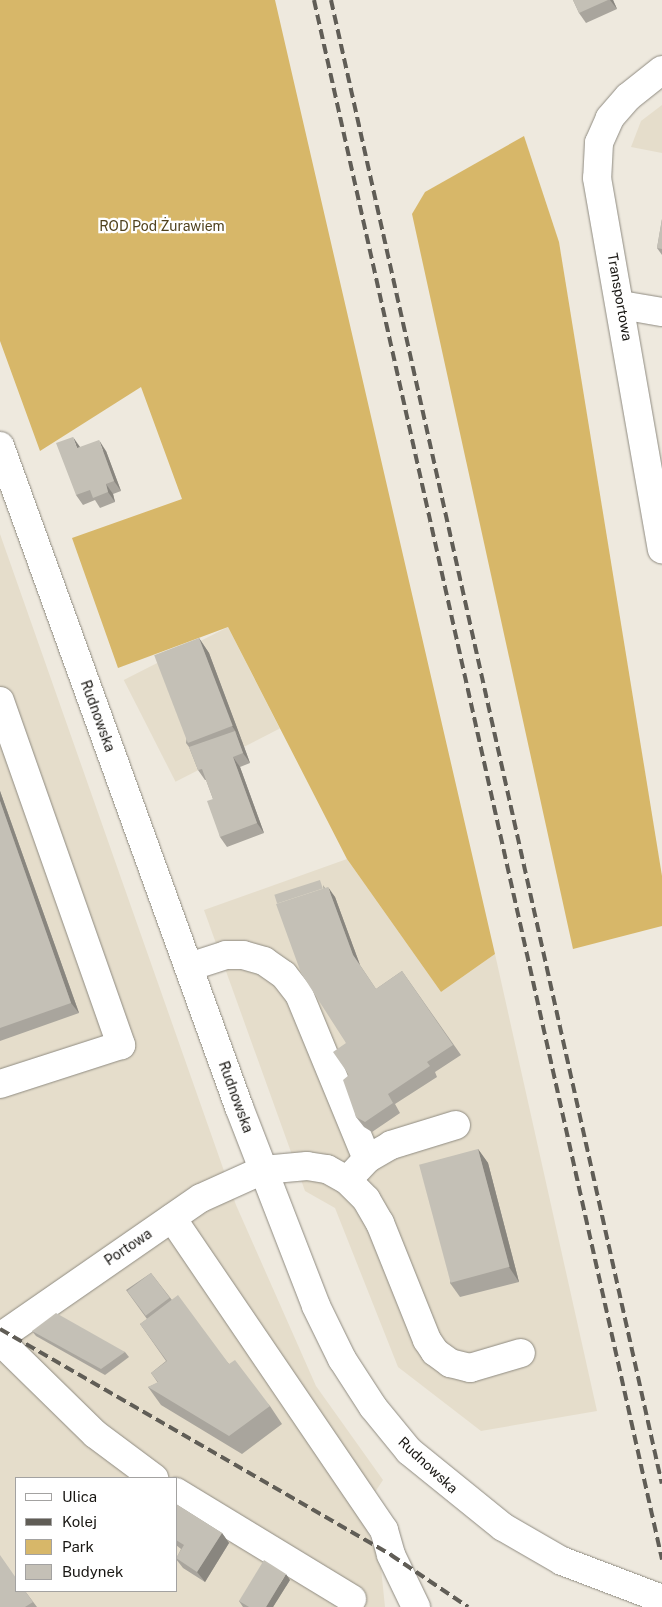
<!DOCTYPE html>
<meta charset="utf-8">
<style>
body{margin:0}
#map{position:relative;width:662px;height:1607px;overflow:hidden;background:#eee9de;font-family:"Public Sans",sans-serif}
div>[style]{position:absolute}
.built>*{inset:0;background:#e5ddcb;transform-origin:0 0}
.green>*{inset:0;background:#d7b769}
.roads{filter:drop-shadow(0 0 1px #8f8b81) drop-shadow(0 0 1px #8f8b81)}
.minor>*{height:28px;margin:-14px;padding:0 14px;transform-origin:14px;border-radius:14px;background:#fff}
.major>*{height:28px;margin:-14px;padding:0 14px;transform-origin:14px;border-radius:14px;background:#fff}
.rail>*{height:4px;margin-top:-2px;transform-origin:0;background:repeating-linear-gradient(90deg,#605d56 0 10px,transparent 0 15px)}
.wall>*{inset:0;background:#a9a59d}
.shaded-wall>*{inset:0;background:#89867f}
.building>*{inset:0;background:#c4c0b6;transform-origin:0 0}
span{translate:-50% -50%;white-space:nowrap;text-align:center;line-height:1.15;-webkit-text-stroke:4.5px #fff;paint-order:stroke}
.park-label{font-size:14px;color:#50421e}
.street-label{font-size:14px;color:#191713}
.legend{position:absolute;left:15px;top:1477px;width:162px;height:115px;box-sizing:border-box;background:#fff;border:1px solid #a3a2a1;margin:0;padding:6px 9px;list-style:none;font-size:15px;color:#191713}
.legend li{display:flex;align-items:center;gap:10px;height:25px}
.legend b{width:25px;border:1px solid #a3a2a1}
</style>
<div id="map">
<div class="built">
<div style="clip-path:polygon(662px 105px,662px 153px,631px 147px,641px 121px)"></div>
<div style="clip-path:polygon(evenodd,0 534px,236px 1205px,316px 1386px,383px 1480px,361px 1513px,381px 1568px,385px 1607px,0 1607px,0 534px,16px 1478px,176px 1478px,176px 1591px,16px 1591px,16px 1478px)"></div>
<div style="left:228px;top:627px;width:114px;height:117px;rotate:63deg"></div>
<div style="clip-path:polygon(347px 859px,441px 992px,495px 954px,597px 1411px,481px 1431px,398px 1367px,335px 1208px,305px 1191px,204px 910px)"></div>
</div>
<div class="green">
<div style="clip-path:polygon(0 0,275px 0,495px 954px,441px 992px,347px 859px,228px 627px,118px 668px,72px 538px,182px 499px,141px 387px,40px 451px,0 341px)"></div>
<div style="clip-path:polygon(524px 136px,559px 242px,662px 876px,662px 926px,573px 949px,412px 214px,425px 192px)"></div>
</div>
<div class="roads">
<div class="minor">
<div style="left:662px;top:70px;width:43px;rotate:141.5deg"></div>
<div style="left:628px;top:97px;width:28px;rotate:131deg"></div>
<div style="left:610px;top:118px;width:27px;rotate:114deg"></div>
<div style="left:599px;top:143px;width:35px;rotate:93deg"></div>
<div style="left:597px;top:178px;width:377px;rotate:80.1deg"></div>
<div style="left:621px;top:305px;width:42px;rotate:9.7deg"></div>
<div style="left:0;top:701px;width:365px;rotate:70.6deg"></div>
<div style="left:121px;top:1045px;width:127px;rotate:162.1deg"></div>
<div style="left:189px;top:967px;width:39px;rotate:-18deg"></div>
<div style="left:226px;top:955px;width:17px"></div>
<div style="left:243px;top:955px;width:22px;rotate:16deg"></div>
<div style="left:264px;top:961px;width:24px;rotate:35deg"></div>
<div style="left:284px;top:975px;width:24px;rotate:52deg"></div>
<div style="left:299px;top:994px;width:178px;rotate:67.6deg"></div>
<div style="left:355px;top:1172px;width:18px;rotate:-47deg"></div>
<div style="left:367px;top:1159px;width:28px;rotate:-30deg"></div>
<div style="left:391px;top:1145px;width:68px;rotate:-17.1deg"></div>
<div style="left:172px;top:1218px;width:377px;rotate:55.8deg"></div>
<div style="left:384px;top:1530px;width:26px;rotate:74deg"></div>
<div style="left:391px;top:1555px;width:58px;rotate:64.3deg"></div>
<div style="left:0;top:1337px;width:244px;rotate:-34.7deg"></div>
<div style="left:201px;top:1198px;width:68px;rotate:-24.3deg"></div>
<div style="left:263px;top:1170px;width:44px;rotate:-5.2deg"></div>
<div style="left:307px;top:1166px;width:20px;rotate:9deg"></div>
<div style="left:327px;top:1169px;width:23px;rotate:29deg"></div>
<div style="left:347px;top:1180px;width:27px;rotate:45deg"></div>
<div style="left:366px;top:1199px;width:28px;rotate:60deg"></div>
<div style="left:380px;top:1223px;width:126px;rotate:68.1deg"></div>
<div style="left:427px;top:1340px;width:14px;rotate:56deg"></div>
<div style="left:435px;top:1352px;width:19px;rotate:36deg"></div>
<div style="left:450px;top:1363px;width:21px;rotate:14deg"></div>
<div style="left:470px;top:1368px;width:53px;rotate:-16.4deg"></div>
<div style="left:0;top:1341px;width:133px;rotate:44.4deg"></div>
<div style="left:95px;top:1434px;width:74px;rotate:36.7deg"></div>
<div style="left:176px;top:1492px;width:206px;rotate:31.3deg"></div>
</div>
<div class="major">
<div style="left:0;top:446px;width:703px;rotate:70.12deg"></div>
<div style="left:239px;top:1107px;width:213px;rotate:68.8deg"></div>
<div style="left:316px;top:1306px;width:59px;rotate:63.9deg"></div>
<div style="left:342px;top:1359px;width:57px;rotate:57.1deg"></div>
<div style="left:373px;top:1407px;width:57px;rotate:50.7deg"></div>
<div style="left:409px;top:1451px;width:121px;rotate:39deg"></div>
<div style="left:503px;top:1527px;width:68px;rotate:30deg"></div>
<div style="left:562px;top:1561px;width:107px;rotate:20.8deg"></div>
</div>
</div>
<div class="rail">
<div style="left:314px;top:0;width:1598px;rotate:77.42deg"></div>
<div style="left:331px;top:0;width:1520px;rotate:77.43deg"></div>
<div style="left:0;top:1329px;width:452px;rotate:30deg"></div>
<div style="left:391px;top:1555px;width:93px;rotate:34deg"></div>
</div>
<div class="wall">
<div style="clip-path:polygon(573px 0,613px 0,617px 9px,586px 23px,579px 13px)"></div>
<div style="clip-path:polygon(662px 219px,662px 255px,657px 248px)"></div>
<div style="clip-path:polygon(80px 447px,106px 451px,121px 491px,113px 494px,115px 502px,100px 508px,95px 500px,83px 505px,76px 495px)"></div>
<div style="clip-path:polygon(199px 638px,209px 653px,250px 763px,240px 767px,264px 833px,227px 847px,220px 837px,213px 799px,206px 780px,205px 780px,198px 770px,189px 747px,186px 743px)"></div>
<div style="clip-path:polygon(0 791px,79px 1013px,0 1041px)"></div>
<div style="clip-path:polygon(323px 885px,325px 888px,335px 897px,360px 965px,376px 989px,402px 971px,461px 1055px,435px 1072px,437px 1077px,395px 1104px,400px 1113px,372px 1132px,364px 1127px,356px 1117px,349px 1075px,346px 1043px)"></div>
<div style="clip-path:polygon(478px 1149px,488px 1163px,519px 1282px,460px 1297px,450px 1283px)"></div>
<div style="clip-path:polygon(151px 1273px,172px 1300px,229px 1364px,270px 1406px,282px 1424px,242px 1454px,161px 1405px,148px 1387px,158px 1383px,151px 1373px,166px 1361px,140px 1324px,147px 1319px,126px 1290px)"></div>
<div style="clip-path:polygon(32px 1331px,125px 1352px,129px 1357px,105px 1375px,36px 1336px)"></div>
<div style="clip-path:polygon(176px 1504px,222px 1533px,229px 1543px,205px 1582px,183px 1568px,176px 1559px,181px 1549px,176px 1545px)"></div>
<div style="clip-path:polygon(290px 1580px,273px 1607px,243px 1607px,239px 1601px)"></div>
<div style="clip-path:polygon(25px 1591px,37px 1607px,0 1607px)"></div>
</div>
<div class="shaded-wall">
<div style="clip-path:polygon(610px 0,613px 0,617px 9px)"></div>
<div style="clip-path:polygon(73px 437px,80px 447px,84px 459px,77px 448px)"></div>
<div style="clip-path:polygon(99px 440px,106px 451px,121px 491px,114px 481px)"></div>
<div style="clip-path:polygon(106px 484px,113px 494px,115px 502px,108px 492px)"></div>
<div style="clip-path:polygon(199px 638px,209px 653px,242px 741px,232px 726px)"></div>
<div style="clip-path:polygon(235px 731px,242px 741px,250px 763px,243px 753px)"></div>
<div style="clip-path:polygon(233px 757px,240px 767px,264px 833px,257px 823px)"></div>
<div style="clip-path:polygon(0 791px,79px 1013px,71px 1003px,0 801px)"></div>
<div style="clip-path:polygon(328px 887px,335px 897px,360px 965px,353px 955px)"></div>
<div style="clip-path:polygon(478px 1149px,488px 1163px,519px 1282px,509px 1267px)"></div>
<div style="clip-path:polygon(222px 1533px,229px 1543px,205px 1582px,197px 1572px)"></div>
<div style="clip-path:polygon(286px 1574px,290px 1580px,273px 1607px,266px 1607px)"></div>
</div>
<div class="building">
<div style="clip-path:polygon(573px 0,608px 0,579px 13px)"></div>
<div style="clip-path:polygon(662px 219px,662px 249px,657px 248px)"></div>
<div style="clip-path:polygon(73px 437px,77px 448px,99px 440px,114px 481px,106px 484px,108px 492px,93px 498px,90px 490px,76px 495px,56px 443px)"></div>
<div style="left:199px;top:638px;width:94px;height:48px;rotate:69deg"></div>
<div style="clip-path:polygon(235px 731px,243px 753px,233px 757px,257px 823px,220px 837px,207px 801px,213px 799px,202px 769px,198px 770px,189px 747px)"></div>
<div style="clip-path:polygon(0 801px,71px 1003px,0 1028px)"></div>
<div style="left:320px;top:880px;width:9px;height:48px;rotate:72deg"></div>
<div style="clip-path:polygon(328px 887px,353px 955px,376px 989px,402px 971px,453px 1045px,427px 1062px,430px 1066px,388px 1094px,393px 1103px,365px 1122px,356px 1117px,343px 1080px,349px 1075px,333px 1052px,346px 1043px,301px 973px,276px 904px)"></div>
<div style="left:478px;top:1149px;width:122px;height:61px;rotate:75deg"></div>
<div style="left:151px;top:1273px;width:31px;height:30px;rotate:53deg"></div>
<div style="clip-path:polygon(178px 1295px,229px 1364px,235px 1360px,270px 1406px,229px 1436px,148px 1387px,158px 1382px,151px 1373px,167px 1361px,140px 1324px)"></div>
<div style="clip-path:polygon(56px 1313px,125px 1352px,101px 1369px,32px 1331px)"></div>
<div style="clip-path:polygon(176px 1504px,222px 1533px,197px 1572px,176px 1558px,184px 1545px,176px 1540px)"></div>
<div style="clip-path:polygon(0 1555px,16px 1578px,16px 1591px,25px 1591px,33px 1602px,25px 1607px,0 1607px)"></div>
<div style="clip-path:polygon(264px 1560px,286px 1574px,266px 1607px,249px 1607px,239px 1601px)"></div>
</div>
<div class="park-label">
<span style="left:162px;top:226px">ROD Pod Żurawiem</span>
</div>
<div class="street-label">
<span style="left:620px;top:297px;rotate:80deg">Transportowa</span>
<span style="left:98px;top:716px;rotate:70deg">Rudnowska</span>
<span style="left:236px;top:1097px;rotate:70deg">Rudnowska</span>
<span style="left:128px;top:1247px;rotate:-34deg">Portowa</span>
<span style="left:428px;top:1465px;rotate:43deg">Rudnowska</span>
</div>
<ul class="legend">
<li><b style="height:6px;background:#fff"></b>Ulica</li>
<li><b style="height:6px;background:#605d56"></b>Kolej</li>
<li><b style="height:14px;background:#d7b769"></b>Park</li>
<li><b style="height:14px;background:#c4c0b6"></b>Budynek</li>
</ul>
</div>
